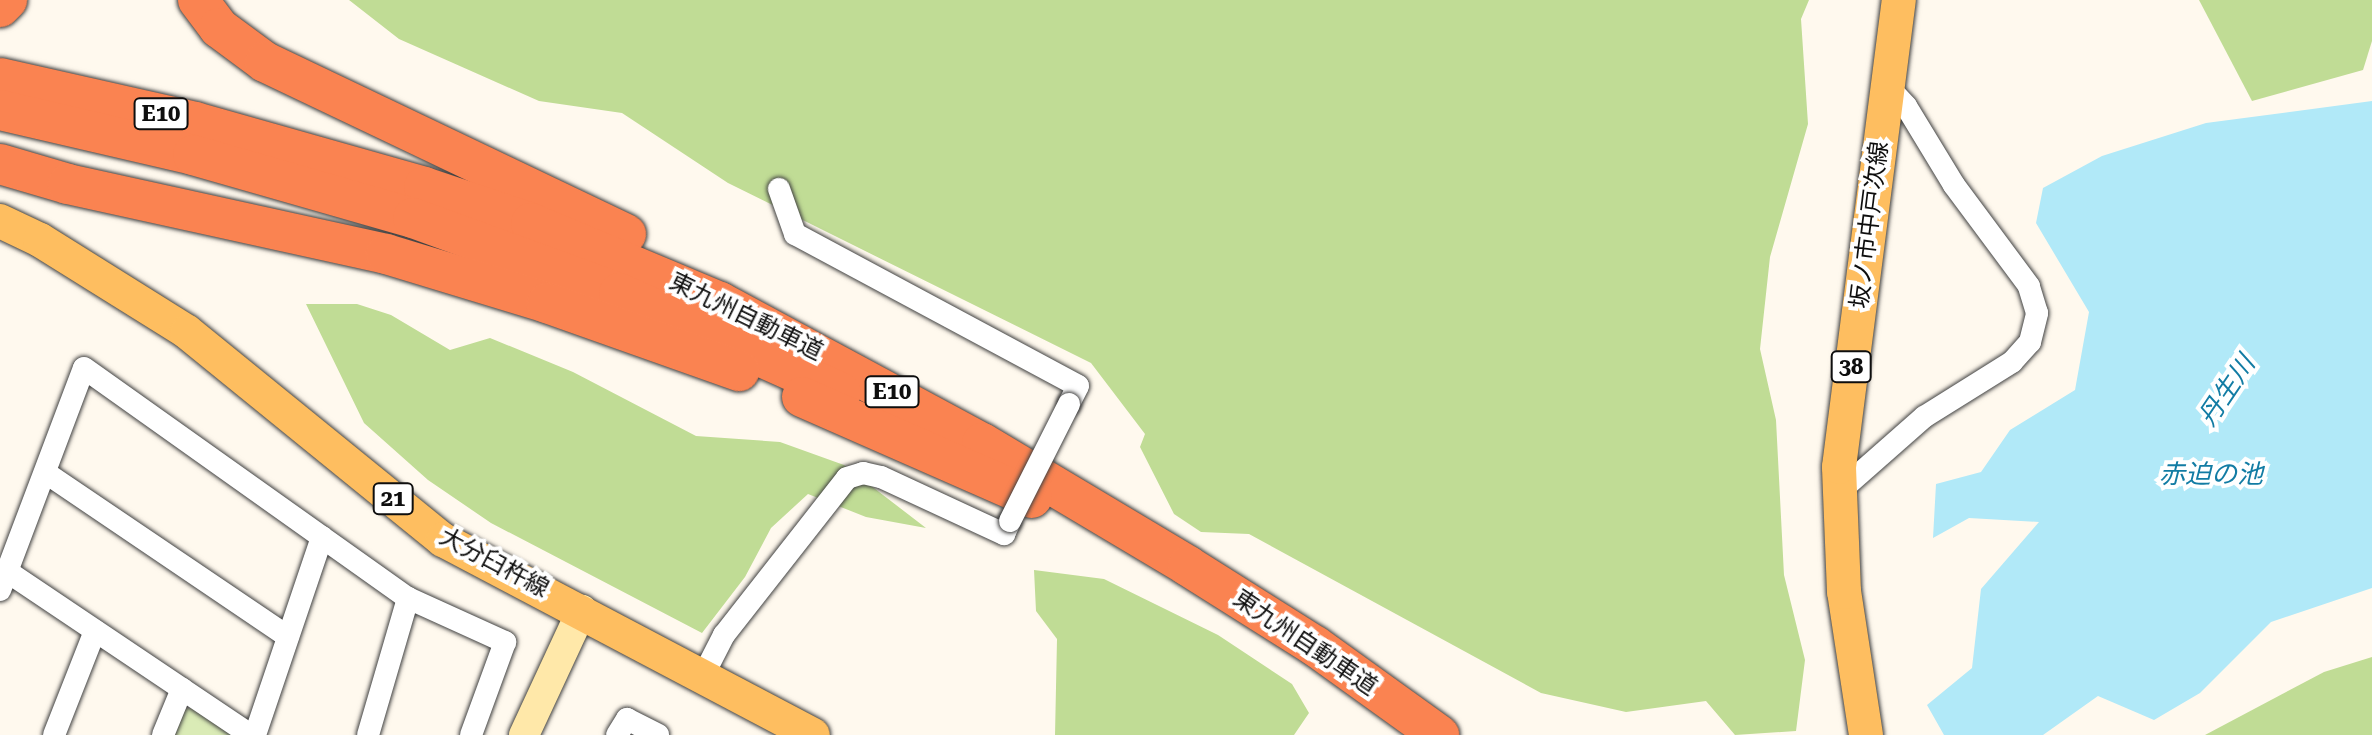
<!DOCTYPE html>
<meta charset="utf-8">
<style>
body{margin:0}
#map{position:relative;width:2372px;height:735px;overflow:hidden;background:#fff9ee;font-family:"Roboto Serif","Noto Sans JP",serif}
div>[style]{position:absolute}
.green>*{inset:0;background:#daebb6}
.forest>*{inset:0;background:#c0dc95}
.water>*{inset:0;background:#b1e9f8}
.roads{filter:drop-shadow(0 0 2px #414141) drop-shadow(0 0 2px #414141)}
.street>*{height:22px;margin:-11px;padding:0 11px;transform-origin:11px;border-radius:11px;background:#fff}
.secondary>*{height:30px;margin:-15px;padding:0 15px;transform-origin:15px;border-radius:15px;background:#ffe8a9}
.primary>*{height:34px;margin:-17px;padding:0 17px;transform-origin:17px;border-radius:17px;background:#febe60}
.highway>*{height:40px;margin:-20px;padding:0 20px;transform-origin:20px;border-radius:20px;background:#fa8351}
.bridges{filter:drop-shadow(0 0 2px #414141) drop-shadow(0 0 2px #414141)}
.street-bridge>*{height:22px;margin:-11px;padding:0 11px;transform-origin:11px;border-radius:11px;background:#fff}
span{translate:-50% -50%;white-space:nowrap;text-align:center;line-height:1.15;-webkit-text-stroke:8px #fff;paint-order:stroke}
.shield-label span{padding:2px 6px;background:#fff;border:2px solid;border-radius:6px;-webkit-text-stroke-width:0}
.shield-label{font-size:22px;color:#0e0e0e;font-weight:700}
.street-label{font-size:24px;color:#0e0e0e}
.water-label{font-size:26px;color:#127ca4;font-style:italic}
</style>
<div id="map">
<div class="green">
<div style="clip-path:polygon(194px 708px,233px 735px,172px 735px,182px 709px)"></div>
</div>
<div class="forest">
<div style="clip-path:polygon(349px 0,1809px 0,1801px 19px,1808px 124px,1770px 257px,1760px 349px,1776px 420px,1784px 575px,1805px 660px,1796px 731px,1735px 735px,1706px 701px,1626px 712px,1541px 693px,1249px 534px,1201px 532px,1174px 514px,1140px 447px,1145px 434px,1091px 363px,728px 183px,622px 113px,539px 101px,399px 39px)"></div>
<div style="clip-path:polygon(2199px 0,2372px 0,2372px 41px,2363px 70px,2252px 101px)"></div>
<div style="clip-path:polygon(306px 304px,357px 304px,391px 315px,450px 350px,490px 338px,573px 372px,696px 436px,780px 442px,844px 465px,926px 528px,866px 517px,808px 494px,771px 528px,745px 577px,702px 633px,491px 523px,428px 480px,364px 423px)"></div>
<div style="clip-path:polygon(1034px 570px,1104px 579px,1218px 635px,1292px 684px,1309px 713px,1294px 735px,1055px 735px,1057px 639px,1036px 611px)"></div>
<div style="clip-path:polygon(2372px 657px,2372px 735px,2205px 735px,2324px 672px)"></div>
</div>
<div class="water">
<div style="clip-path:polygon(2372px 101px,2372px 588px,2271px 622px,2200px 693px,2154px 720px,2098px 696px,2043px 735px,1944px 735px,1927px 705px,1972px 668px,1981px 589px,2039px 522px,1969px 518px,1933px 538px,1936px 484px,1981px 472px,2010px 430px,2075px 390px,2089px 312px,2036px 223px,2043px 188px,2102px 156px,2206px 123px)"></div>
</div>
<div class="roads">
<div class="street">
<div style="left:779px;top:189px;width:48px;rotate:70.4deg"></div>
<div style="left:795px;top:234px;width:321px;rotate:28.2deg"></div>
<div style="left:1078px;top:386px;width:20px;rotate:117deg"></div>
<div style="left:46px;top:473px;width:292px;rotate:34.1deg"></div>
<div style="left:1840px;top:491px;width:112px;rotate:-41.4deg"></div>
<div style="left:1924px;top:417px;width:104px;rotate:-32deg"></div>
<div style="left:2012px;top:362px;width:27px;rotate:-48deg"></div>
<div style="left:2030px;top:342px;width:30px;rotate:-76deg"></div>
<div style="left:2037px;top:313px;width:28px;rotate:-107deg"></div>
<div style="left:2029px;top:286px;width:126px;rotate:-126.6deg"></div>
<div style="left:1954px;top:185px;width:92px;rotate:-121.3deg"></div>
<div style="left:1906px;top:106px;width:26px;rotate:-133deg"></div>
<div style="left:8px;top:572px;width:293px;rotate:33.9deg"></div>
<div style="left:0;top:590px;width:237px;rotate:-69.3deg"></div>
<div style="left:84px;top:368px;width:397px;rotate:35.4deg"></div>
<div style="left:408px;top:598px;width:107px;rotate:24.4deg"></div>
<div style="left:505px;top:642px;width:99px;rotate:110.1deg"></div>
<div style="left:704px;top:674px;width:44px;rotate:-62.9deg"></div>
<div style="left:724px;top:635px;width:199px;rotate:-51.9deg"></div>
<div style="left:847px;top:478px;width:17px;rotate:-17deg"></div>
<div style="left:863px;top:473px;width:18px;rotate:13deg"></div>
<div style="left:881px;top:477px;width:136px;rotate:24.9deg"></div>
<div style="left:1004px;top:534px;width:14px;rotate:-65deg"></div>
<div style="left:54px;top:735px;width:112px;rotate:-68.5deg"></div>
<div style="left:163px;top:735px;width:50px;rotate:-67.6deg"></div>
<div style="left:255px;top:735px;width:209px;rotate:-71.3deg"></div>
<div style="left:368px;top:735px;width:143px;rotate:-73.7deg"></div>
<div style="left:617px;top:735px;width:19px;rotate:-58deg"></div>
<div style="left:627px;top:719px;width:35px;rotate:27deg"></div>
</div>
<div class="secondary">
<div style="left:524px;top:735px;width:138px;rotate:-65.1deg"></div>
</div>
<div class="primary">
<div style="left:0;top:221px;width:44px;rotate:25.4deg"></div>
<div style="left:40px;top:240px;width:173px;rotate:32deg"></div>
<div style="left:187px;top:332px;width:330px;rotate:39.1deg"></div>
<div style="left:443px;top:540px;width:418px;rotate:27.8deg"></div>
<div style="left:1866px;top:735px;width:145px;rotate:-98.7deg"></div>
<div style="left:1844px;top:592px;width:125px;rotate:-92.3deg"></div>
<div style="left:1839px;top:467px;width:471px;rotate:-82.7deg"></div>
</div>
<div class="highway">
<div style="left:198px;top:0;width:35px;rotate:53deg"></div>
<div style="left:219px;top:28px;width:57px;rotate:36.5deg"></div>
<div style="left:265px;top:62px;width:400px;rotate:25.5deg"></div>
<div style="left:0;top:7px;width:10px;rotate:-45deg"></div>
<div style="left:0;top:78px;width:200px;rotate:12.7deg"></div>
<div style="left:195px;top:122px;width:238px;rotate:15.8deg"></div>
<div style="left:424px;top:187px;width:113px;rotate:18.6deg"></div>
<div style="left:531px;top:223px;width:205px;rotate:22.7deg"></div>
<div style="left:720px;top:302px;width:298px;rotate:28.3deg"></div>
<div style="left:982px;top:443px;width:240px;rotate:30.8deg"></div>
<div style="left:1188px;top:566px;width:150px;rotate:32.2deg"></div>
<div style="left:1315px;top:646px;width:153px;rotate:35.7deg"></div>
<div style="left:0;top:110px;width:198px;rotate:13.1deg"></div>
<div style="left:193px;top:155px;width:229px;rotate:16deg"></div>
<div style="left:413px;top:218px;width:219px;rotate:20deg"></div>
<div style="left:619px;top:293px;width:243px;rotate:24.2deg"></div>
<div style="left:0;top:164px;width:71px;rotate:16.4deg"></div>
<div style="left:68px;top:184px;width:326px;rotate:12.4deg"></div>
<div style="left:386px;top:254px;width:168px;rotate:16.9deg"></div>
<div style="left:547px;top:303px;width:204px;rotate:19.5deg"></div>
<div style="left:802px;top:397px;width:251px;rotate:23.7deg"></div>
</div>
</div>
<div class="bridges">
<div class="street-bridge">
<div style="left:1010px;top:521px;width:131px;rotate:-63.2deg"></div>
</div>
</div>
<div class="shield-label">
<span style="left:161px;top:114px">E10</span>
<span style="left:1851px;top:367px">38</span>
<span style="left:892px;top:392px">E10</span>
<span style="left:393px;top:499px">21</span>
</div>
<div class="street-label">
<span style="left:1870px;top:225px;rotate:-83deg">坂ノ市中戸次線</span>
<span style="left:746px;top:317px;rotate:26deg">東九州自動車道</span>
<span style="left:494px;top:563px;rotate:28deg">大分臼杵線</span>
<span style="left:1305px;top:643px;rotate:34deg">東九州自動車道</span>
</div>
<div class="water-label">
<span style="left:2227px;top:391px;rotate:-56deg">丹生川</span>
<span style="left:2211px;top:475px">赤迫の池</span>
</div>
</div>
